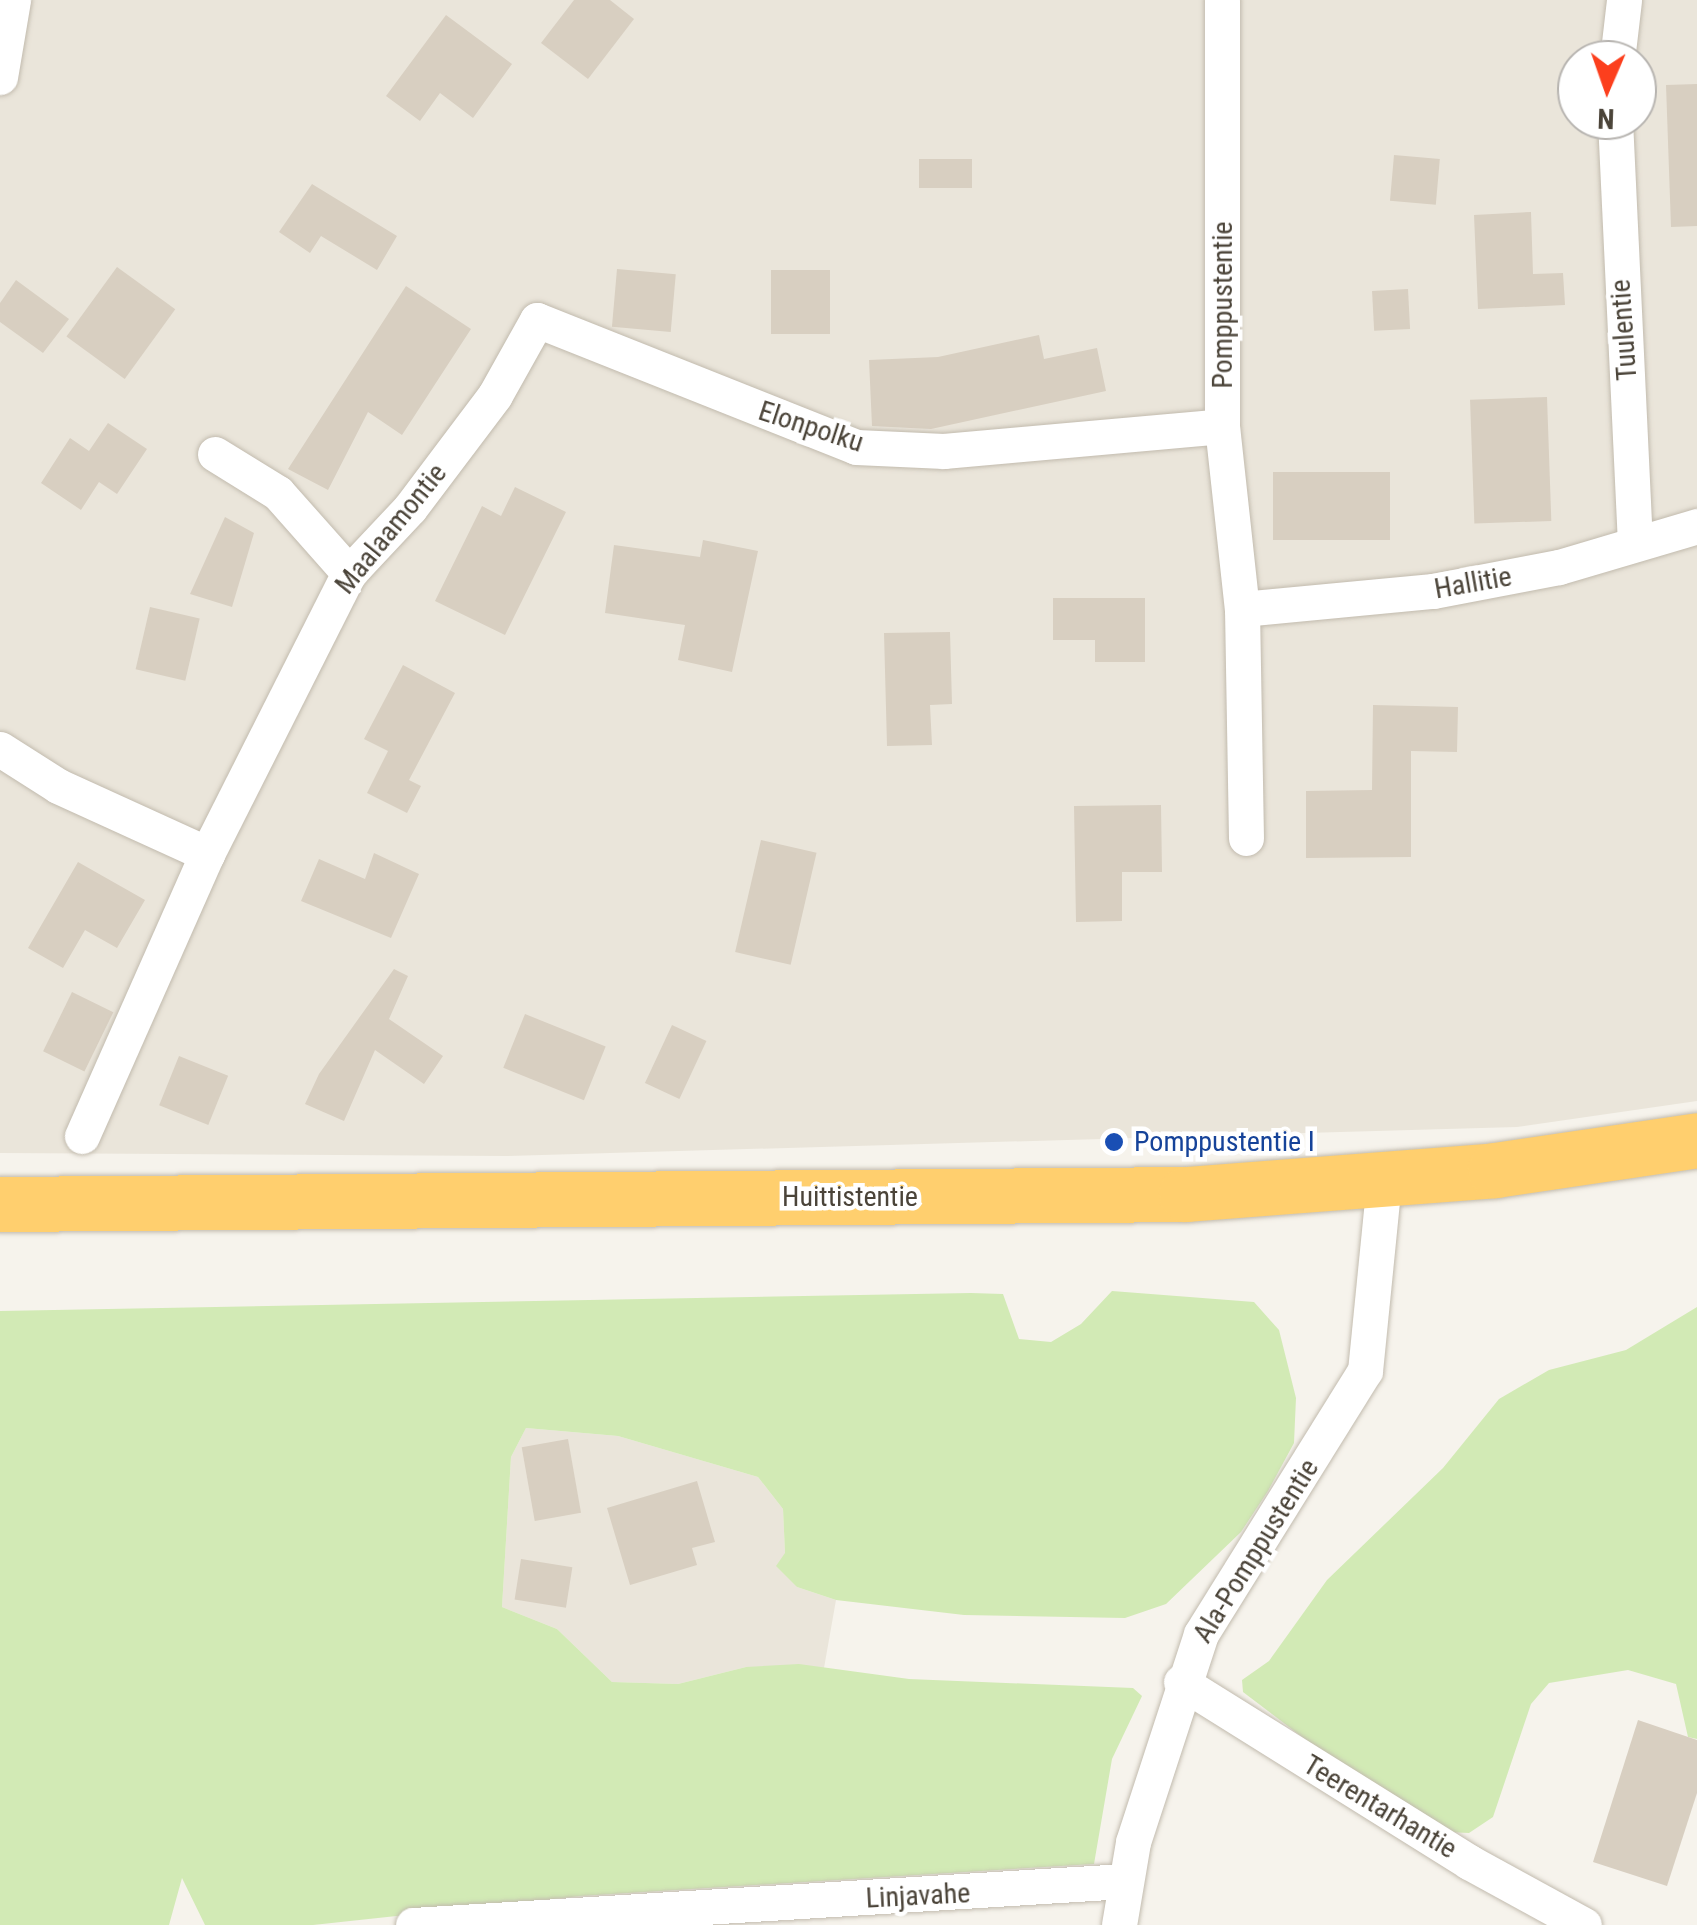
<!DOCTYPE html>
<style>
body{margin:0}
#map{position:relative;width:1697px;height:1925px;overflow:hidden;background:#f6f3ec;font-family:"Roboto Condensed",sans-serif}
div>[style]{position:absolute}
.residential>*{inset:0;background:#eae5da}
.green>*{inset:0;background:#d2eab5}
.building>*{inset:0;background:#d8cfc1;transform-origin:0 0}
.roads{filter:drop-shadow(0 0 2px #c2bbae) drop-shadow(0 0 2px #c2bbae)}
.street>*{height:35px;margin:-17.5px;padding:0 17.5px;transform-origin:17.5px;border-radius:17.5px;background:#fff}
.highway>*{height:55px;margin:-27.5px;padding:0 27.5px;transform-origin:27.5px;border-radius:27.5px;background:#ffcf6e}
.dots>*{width:28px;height:28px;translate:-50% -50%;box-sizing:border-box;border:5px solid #fff;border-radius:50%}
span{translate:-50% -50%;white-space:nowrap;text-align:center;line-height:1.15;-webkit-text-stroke:9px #fff;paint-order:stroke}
.street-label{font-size:28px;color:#4b4439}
.transit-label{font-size:28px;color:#164399}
.left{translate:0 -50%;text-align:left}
.north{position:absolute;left:1557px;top:40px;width:100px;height:100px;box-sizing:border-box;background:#fff;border:2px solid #b7b4b0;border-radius:50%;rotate:182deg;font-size:28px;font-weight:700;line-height:40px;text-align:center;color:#4b4439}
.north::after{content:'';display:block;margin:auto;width:35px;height:45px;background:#fc3f1d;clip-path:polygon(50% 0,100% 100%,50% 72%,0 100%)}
</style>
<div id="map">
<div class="residential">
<div style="clip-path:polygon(evenodd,0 0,1697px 0,1697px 1101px,1517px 1127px,507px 1156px,0 1153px,0 0,1577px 60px,1637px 60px,1637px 120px,1577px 120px,1577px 60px)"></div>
<div style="clip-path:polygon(526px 1428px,618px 1436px,758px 1477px,783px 1509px,785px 1553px,797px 1587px,836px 1600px,824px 1668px,746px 1667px,678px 1684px,612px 1682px,557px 1629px,502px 1607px,511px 1457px)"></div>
</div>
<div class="green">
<div style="clip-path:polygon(1112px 1291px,1254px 1302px,1279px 1330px,1296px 1398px,1294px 1443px,1268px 1491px,1241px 1532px,1166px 1604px,1125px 1618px,964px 1615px,836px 1600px,797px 1587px,776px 1566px,785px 1553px,783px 1509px,758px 1477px,618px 1436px,526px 1428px,511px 1457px,502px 1607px,557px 1629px,612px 1682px,678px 1684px,746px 1667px,799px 1664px,909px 1679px,1133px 1688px,1142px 1696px,1112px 1759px,1094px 1864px,581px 1896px,313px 1925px,205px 1925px,182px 1878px,169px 1925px,0 1925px,0 1311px,971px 1293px,1003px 1294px,1019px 1339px,1051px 1342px,1081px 1324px)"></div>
<div style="clip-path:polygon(1697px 1307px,1697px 1739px,1688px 1737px,1676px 1684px,1628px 1670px,1549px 1683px,1531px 1704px,1493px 1817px,1469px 1833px,1447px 1832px,1327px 1756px,1243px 1692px,1242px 1680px,1269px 1661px,1327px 1580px,1443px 1468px,1499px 1399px,1549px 1370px,1626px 1350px)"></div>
</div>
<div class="building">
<div style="clip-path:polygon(574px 0,610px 0,634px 19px,588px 79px,541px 43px)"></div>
<div style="clip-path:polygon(446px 15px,512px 64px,473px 118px,440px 93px,420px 121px,386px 96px)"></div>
<div style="clip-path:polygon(1697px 84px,1697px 226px,1671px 227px,1666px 85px)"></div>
<div style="left:1394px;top:155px;width:46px;height:46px;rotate:5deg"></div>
<div style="left:919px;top:159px;width:53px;height:29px"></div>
<div style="clip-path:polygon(312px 184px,397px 236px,377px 270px,321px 236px,310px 253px,279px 232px)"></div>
<div style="clip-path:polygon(1531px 212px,1533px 274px,1563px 273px,1565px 305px,1478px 309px,1474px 215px)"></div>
<div style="left:117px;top:267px;width:72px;height:86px;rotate:36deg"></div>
<div style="left:617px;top:269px;width:59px;height:58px;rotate:5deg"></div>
<div style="left:771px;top:270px;width:59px;height:64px"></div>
<div style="clip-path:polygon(16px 280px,69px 319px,43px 353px,0 322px,0 303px)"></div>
<div style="clip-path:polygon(406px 286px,471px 329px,402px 435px,368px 412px,328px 490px,288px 469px)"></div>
<div style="left:1408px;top:289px;width:40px;height:36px;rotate:87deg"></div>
<div style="clip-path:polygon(1039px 335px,1044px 359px,1097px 348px,1106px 391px,931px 429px,872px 426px,869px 360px,938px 357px)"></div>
<div style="left:1547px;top:397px;width:124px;height:77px;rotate:88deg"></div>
<div style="clip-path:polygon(108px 423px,147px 449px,117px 494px,99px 482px,81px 510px,41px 483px,70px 438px,89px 451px)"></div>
<div style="left:1273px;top:472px;width:117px;height:68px"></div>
<div style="clip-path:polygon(515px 487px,566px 512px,505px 635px,435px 601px,482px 506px,501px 516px)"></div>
<div style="clip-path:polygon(225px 517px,254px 533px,232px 607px,190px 594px)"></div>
<div style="clip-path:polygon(703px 540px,758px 551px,732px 672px,678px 660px,685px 625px,605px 613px,614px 545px,700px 557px)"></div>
<div style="clip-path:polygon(1053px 598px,1145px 598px,1145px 662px,1095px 662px,1095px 640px,1053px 640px)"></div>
<div style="left:150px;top:607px;width:51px;height:64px;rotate:13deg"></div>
<div style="clip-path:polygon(950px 632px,952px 704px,930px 705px,932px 745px,887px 746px,884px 633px)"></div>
<div style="clip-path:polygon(403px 665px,455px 693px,409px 780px,421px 786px,407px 813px,367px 793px,388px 751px,364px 739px)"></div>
<div style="clip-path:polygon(1373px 705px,1458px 707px,1457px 752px,1411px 751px,1411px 857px,1306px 858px,1306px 791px,1372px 790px)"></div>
<div style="clip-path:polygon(1161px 805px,1162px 872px,1122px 872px,1122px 921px,1076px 922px,1074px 806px)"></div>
<div style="left:761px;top:840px;width:57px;height:115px;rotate:13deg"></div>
<div style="clip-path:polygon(374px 853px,419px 874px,391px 938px,301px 901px,319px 859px,365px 879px)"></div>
<div style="clip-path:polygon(78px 862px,145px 900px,117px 948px,85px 930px,63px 968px,28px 948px)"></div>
<div style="clip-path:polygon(394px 969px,408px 976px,389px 1019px,443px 1056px,424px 1084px,375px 1050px,344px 1121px,305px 1104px,319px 1074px)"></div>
<div style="left:72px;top:992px;width:46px;height:66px;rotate:26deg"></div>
<div style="left:525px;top:1014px;width:87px;height:58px;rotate:22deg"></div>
<div style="left:672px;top:1025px;width:38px;height:64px;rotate:25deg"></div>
<div style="left:179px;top:1056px;width:53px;height:53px;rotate:22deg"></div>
<div style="left:568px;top:1439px;width:75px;height:47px;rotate:80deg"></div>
<div style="clip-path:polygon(697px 1481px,715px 1542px,692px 1548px,697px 1565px,630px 1585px,607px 1508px)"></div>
<div style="left:521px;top:1559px;width:52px;height:41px;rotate:9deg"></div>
<div style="clip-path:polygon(1638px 1720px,1697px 1740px,1697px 1793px,1667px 1886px,1593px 1862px)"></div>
</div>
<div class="roads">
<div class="street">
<div style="left:1222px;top:0;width:426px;rotate:90deg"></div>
<div style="left:1222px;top:426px;width:184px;rotate:83.8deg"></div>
<div style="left:1242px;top:609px;width:229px;rotate:89deg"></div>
<div style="left:1617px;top:60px;width:60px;rotate:-83.3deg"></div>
<div style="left:0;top:77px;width:78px;rotate:-80.4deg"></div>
<div style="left:1615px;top:120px;width:421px;rotate:87.3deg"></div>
<div style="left:215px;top:454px;width:74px;rotate:31.8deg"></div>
<div style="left:278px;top:493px;width:107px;rotate:48.4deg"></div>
<div style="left:1242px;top:609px;width:192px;rotate:-5.4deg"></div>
<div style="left:1433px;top:591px;width:128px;rotate:-10.8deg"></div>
<div style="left:1559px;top:567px;width:144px;rotate:-16.5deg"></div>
<div style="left:0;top:749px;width:69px;rotate:32.5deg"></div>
<div style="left:58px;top:786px;width:164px;rotate:24.5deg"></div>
<div style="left:82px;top:1136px;width:308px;rotate:-66.1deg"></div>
<div style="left:207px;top:854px;width:315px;rotate:-63.2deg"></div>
<div style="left:349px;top:573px;width:89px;rotate:-46.8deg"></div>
<div style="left:410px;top:508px;width:141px;rotate:-53deg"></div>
<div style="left:495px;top:395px;width:86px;rotate:-60.8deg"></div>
<div style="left:537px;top:320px;width:343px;rotate:21.7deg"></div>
<div style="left:856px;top:447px;width:88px;rotate:2.6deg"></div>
<div style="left:944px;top:451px;width:279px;rotate:-5.1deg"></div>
<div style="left:1181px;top:1682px;width:340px;rotate:32deg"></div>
<div style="left:1469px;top:1862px;width:131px;rotate:28.7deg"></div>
<div style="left:413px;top:1925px;width:712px;rotate:-3.54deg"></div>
<div style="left:1119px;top:1925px;width:84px;rotate:-80.4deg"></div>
<div style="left:1133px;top:1842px;width:219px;rotate:-71.9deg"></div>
<div style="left:1201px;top:1634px;width:310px;rotate:-58.1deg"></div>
<div style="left:1365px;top:1371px;width:192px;rotate:-84.3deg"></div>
</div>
<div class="highway">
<div style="left:0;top:1204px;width:1186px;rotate:-0.48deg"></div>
<div style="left:1186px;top:1194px;width:310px;rotate:-4.4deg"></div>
<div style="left:1495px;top:1170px;width:204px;rotate:-8.4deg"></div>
</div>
</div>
<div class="dots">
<div style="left:1114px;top:1142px;background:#1a4fb4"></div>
</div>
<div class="street-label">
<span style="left:1223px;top:305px;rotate:-90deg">Pomppustentie</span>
<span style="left:1624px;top:330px;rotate:-94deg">Tuulentie</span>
<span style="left:811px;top:427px;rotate:18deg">Elonpolku</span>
<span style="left:391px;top:529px;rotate:-51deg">Maalaamontie</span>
<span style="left:1473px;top:583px;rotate:-10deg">Hallitie</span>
<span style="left:850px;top:1197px">Huittistentie</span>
<span style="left:1256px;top:1551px;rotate:-58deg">Ala-Pomppustentie</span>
<span style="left:1380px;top:1807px;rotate:31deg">Teerentarhantie</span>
<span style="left:918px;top:1896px;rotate:-3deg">Linjavahe</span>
</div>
<div class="transit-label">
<span class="left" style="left:1134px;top:1142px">Pomppustentie I</span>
</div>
<div class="north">N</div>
</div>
